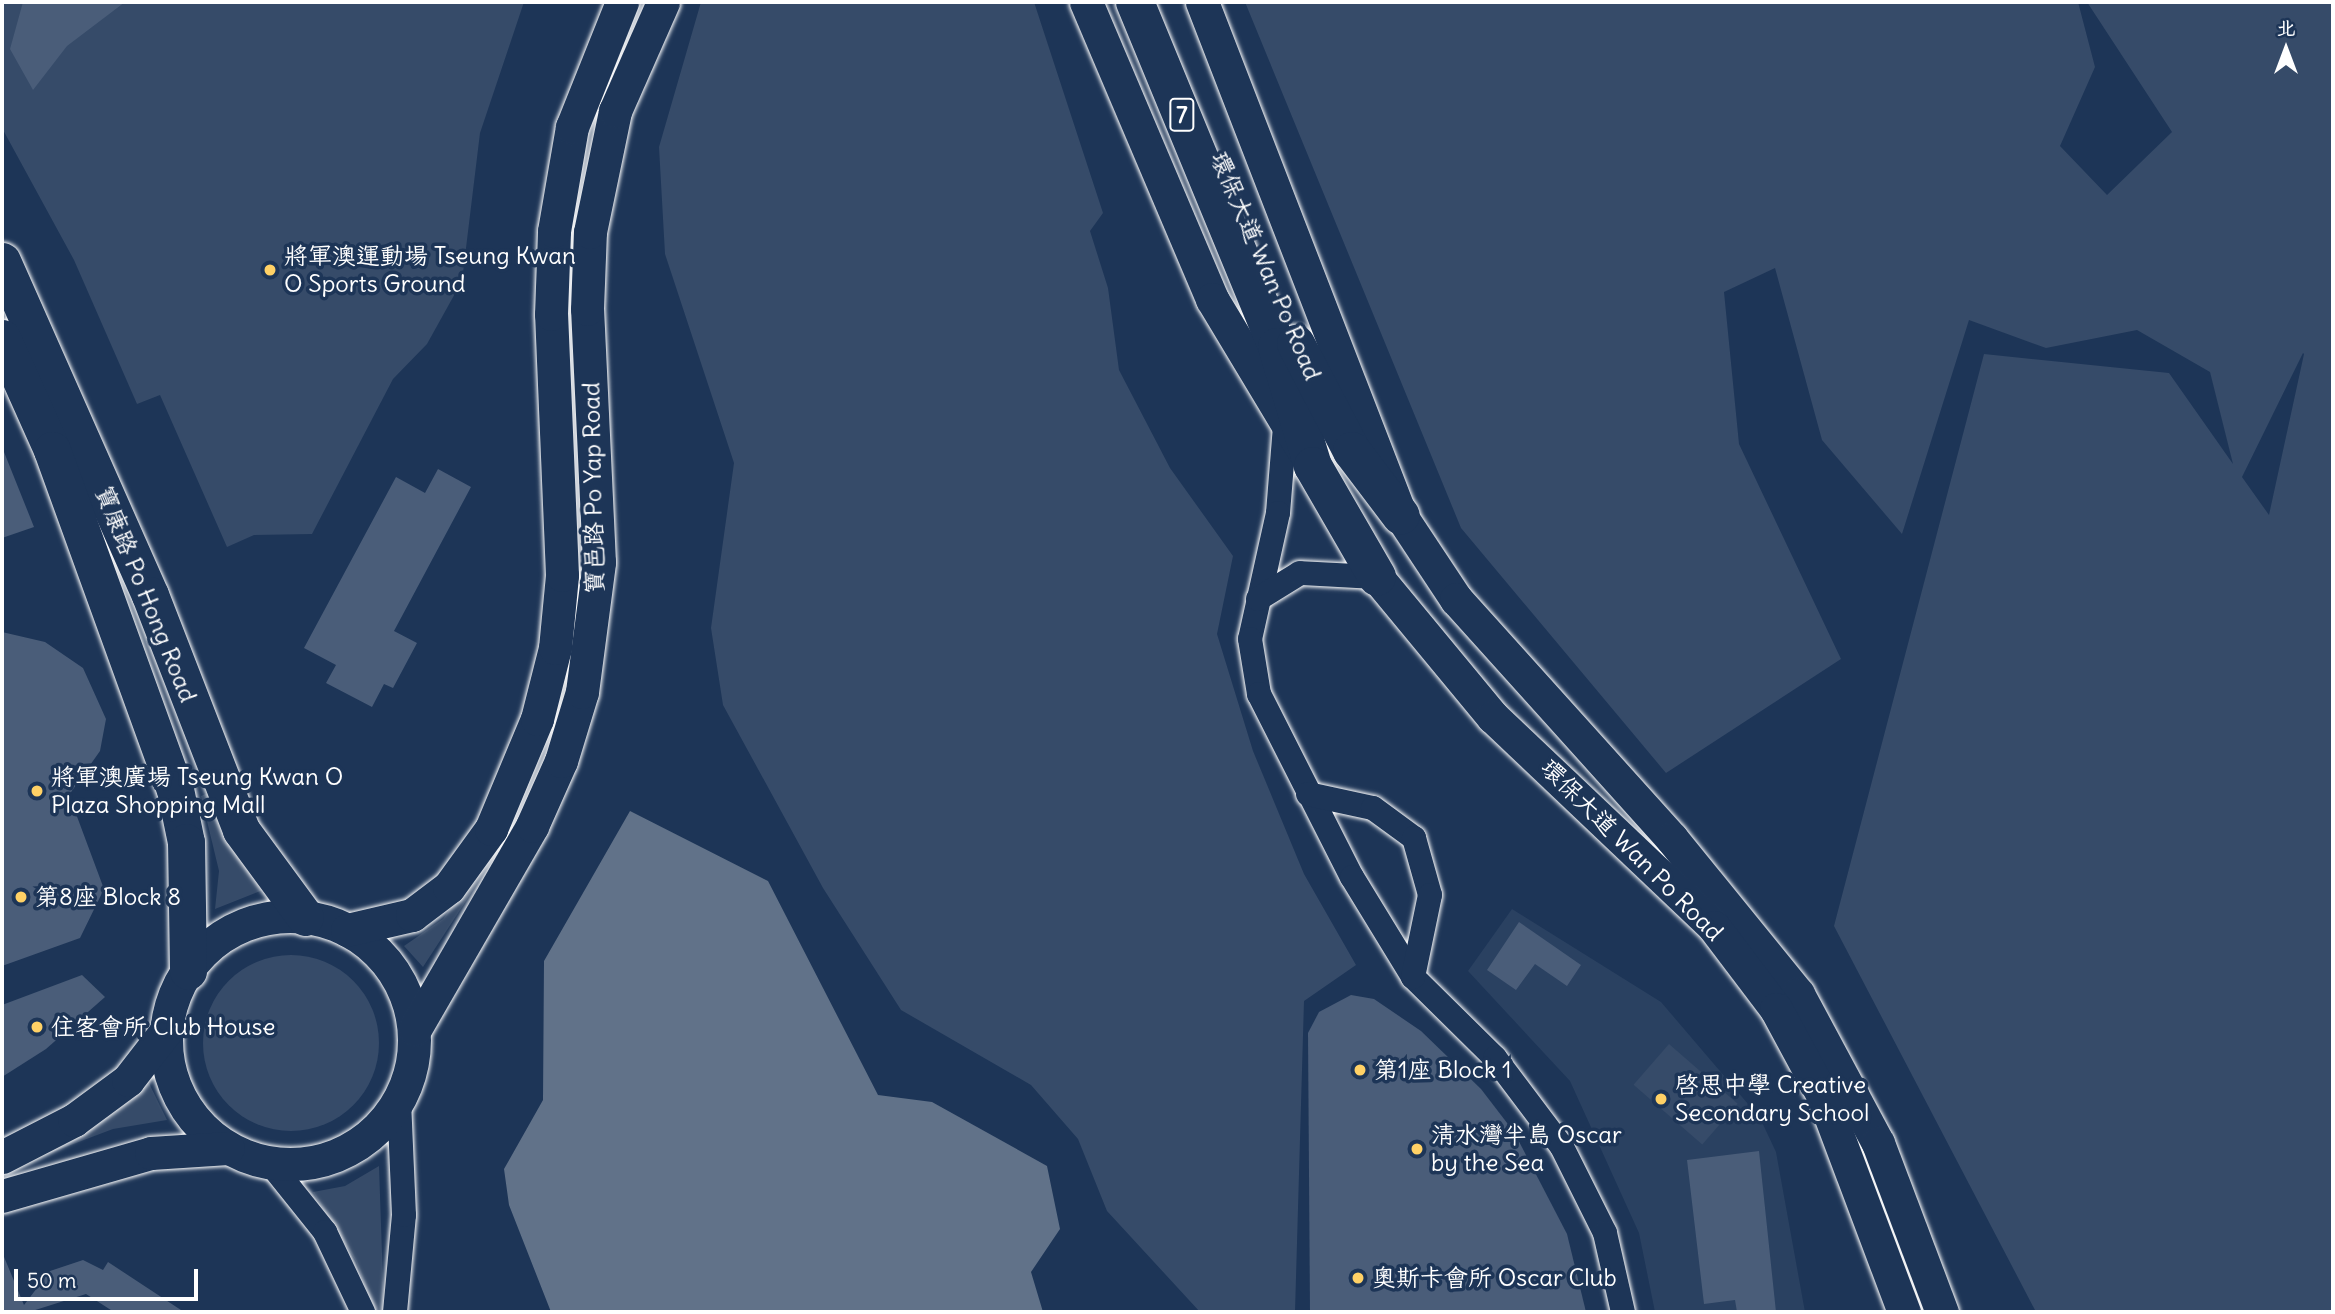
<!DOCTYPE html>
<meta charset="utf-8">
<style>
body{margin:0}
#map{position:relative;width:2335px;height:1314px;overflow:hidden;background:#1d3557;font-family:Delius,"LXGW WenKai TC",sans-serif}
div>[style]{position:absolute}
.built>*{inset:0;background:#2a4161}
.green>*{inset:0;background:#364b69;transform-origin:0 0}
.round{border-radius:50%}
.water>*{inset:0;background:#617289}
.building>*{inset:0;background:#4a5d79}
.roads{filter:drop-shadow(0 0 2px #fff) drop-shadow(0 0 2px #fff)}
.minor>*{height:24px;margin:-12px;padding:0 12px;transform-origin:12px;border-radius:12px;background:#1d3557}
.secondary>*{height:33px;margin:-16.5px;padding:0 16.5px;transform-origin:16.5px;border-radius:16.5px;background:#1d3557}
.secondary>.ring{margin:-16.5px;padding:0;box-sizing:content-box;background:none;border:33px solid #1d3557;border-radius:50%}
.primary>*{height:37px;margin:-18.5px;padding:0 18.5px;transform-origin:18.5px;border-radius:18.5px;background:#1d3557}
.trunk>*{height:38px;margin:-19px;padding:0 19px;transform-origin:19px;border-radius:19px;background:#1d3557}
.dots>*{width:19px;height:19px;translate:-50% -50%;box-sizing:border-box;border:4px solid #1d3557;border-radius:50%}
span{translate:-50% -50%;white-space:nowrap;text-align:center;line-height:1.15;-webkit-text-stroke:7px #1d3557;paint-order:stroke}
.shield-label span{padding:2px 5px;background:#1d3557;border:2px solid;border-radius:5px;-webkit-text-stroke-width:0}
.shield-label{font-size:23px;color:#fff;font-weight:700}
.poi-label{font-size:24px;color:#fff}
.left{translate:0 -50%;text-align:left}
.street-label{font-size:24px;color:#fff}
.frame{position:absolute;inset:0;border:4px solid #fff;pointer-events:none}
.north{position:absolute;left:2251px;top:14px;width:70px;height:70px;-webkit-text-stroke:5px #1d3557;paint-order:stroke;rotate:0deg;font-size:19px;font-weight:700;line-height:28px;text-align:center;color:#fff}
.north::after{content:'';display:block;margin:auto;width:24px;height:32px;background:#fff;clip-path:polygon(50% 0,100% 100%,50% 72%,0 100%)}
.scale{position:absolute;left:14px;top:1269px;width:184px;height:32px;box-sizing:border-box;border:4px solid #fff;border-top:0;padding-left:9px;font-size:21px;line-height:24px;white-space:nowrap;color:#fff;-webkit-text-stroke:5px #1d3557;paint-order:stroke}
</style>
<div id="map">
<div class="built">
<div style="clip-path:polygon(1512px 909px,1661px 1002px,1760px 1118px,1776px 1152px,1805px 1312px,1655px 1312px,1639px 1233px,1570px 1081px,1468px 971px)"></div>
</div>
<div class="green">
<div style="clip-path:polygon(2px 2px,524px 2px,480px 133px,462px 281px,427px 344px,393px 379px,312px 534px,254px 535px,227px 547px,160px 395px,137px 404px,74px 260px,2px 128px)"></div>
<div style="clip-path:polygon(640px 2px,649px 2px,613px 81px,589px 529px,561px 720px,521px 816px,423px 967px,404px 946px,443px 919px,499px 841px,577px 587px,572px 230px,586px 142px,609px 68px)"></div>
<div style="clip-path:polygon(701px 2px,1034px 2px,1103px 213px,1090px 231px,1108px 288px,1119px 370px,1170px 468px,1233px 556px,1217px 634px,1253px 751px,1304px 874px,1356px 965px,1304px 1001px,1295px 1312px,1200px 1312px,1107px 1211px,1078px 1139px,1031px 1085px,901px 1010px,823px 888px,723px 705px,711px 628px,734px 463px,665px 254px,659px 147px)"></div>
<div style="clip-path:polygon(evenodd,1245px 2px,2078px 2px,2095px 67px,2060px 146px,2107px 195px,2172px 132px,2087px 2px,2333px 2px,2333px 1312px,2036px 1312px,1834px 926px,1984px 354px,2169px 373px,2233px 464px,2210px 372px,2137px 330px,2046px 348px,1969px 320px,1902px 534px,1822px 440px,1775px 268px,1724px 292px,1739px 444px,1841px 659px,1666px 773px,1461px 528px,1245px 2px,2303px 353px,2304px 354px,2269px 515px,2242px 477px,2303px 353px)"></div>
<div style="clip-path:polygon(208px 793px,263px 890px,215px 909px,219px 871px,201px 796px)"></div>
<div class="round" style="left:203px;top:955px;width:176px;height:176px"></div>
<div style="left:1669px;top:1044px;width:91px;height:54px;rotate:41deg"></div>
<div style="clip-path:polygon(147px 1079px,167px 1120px,113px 1129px,2px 1171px)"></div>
<div style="clip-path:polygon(379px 1166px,384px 1312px,375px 1312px,356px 1261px,313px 1192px,345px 1186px)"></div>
</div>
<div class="water">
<div style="clip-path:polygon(630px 811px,768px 881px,878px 1095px,932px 1102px,1047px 1166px,1060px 1229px,1031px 1272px,1043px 1312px,551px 1312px,509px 1205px,504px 1169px,543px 1100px,544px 961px)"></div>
</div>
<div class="building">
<div style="clip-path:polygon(23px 2px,125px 2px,67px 46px,33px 90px,10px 49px)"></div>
<div style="clip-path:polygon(2px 447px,34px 527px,2px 538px)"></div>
<div style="clip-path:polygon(438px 469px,471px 487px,394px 631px,417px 643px,393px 688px,384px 684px,372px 707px,326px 683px,336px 665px,304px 648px,396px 477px,425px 493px)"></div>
<div style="clip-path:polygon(2px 632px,45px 642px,83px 668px,106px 719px,100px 751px,69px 795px,104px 889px,80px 938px,2px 966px)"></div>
<div style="clip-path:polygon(1519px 922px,1581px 965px,1567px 986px,1535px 964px,1516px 990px,1487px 970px)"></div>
<div style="clip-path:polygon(82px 975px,105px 997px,46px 1049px,2px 1077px,2px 1005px)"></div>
<div style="clip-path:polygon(1351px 995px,1374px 999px,1421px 1031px,1481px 1089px,1514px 1132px,1567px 1234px,1586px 1312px,1310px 1312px,1308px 1033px,1319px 1012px)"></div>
<div style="clip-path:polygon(1759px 1151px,1776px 1312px,1737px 1312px,1735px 1300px,1704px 1304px,1687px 1160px)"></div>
<div style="clip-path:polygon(2px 1252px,24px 1305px,50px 1271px,83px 1260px,103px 1270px,108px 1262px,184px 1312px,114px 1312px,86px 1294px,29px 1312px,2px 1312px)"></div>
</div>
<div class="roads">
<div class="minor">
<div style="left:1285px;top:426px;width:87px;rotate:94.6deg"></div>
<div style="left:1278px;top:513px;width:129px;rotate:102.5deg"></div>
<div style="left:1250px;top:639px;width:56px;rotate:80.7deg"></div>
<div style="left:1259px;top:694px;width:205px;rotate:63.1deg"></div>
<div style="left:1352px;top:877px;width:117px;rotate:58.6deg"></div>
<div style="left:1413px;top:977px;width:115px;rotate:44.6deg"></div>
<div style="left:1495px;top:1058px;width:111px;rotate:53deg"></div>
<div style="left:1562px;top:1147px;width:96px;rotate:63.4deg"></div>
<div style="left:1605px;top:1233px;width:81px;rotate:77.2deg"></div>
<div style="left:1258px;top:599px;width:49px;rotate:-31.8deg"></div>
<div style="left:1300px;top:573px;width:77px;rotate:3deg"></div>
<div style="left:1308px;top:794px;width:66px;rotate:12.2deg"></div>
<div style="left:1373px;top:808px;width:51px;rotate:36.2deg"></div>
<div style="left:1414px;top:838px;width:59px;rotate:74.3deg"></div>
<div style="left:1430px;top:895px;width:84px;rotate:101.7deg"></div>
<div style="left:269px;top:1162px;width:90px;rotate:51.3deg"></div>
<div style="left:325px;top:1232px;width:89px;rotate:64.6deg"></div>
<div style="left:395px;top:1312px;width:97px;rotate:-84.7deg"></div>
<div style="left:404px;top:1215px;width:113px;rotate:-92.5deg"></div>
</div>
<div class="secondary">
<div style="left:1086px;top:2px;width:323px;rotate:67deg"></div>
<div style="left:1212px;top:299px;width:175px;rotate:59deg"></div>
<div style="left:1202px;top:2px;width:551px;rotate:68.84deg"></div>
<div style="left:1401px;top:516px;width:100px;rotate:56.5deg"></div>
<div style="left:1456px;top:599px;width:323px;rotate:48deg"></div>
<div style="left:1672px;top:839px;width:200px;rotate:50.9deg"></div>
<div style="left:1798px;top:994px;width:169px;rotate:61.8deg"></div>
<div style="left:1878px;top:1143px;width:181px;rotate:69.3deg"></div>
<div style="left:1377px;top:577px;width:182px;rotate:50.4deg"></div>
<div style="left:1493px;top:717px;width:305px;rotate:43.5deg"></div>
<div style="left:1714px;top:927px;width:103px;rotate:52.9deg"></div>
<div style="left:1776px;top:1009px;width:97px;rotate:61.6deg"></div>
<div style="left:1822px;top:1094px;width:233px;rotate:69.4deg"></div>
<div class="ring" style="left:166px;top:916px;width:215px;height:215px"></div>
<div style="left:347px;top:930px;width:67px;rotate:-13deg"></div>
<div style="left:412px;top:915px;width:46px;rotate:-37.1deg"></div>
<div style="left:449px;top:887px;width:72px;rotate:-54.1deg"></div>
<div style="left:491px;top:829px;width:119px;rotate:-67.3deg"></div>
<div style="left:537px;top:719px;width:73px;rotate:-75.8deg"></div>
<div style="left:555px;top:648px;width:73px;rotate:-84.5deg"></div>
<div style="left:562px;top:575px;width:261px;rotate:-92.4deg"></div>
<div style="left:551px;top:314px;width:83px;rotate:-87.9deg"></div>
<div style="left:554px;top:231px;width:106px;rotate:-80.2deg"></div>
<div style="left:572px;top:127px;width:135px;rotate:-68.2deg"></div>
<div style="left:415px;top:1029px;width:234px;rotate:-60deg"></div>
<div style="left:532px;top:826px;width:71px;rotate:-66deg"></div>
<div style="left:561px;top:761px;width:72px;rotate:-73.1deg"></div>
<div style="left:582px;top:692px;width:131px;rotate:-82.5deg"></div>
<div style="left:599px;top:562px;width:253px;rotate:-92.7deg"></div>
<div style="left:587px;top:309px;width:77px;rotate:-87.8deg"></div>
<div style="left:590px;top:232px;width:124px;rotate:-78.3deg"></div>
<div style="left:615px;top:111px;width:119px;rotate:-66.2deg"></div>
<div style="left:2px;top:1157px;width:81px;rotate:-27.2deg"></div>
<div style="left:74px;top:1120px;width:67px;rotate:-36.5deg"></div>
<div style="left:128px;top:1080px;width:62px;rotate:-52.2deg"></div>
<div style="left:2px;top:1196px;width:155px;rotate:-16.1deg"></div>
<div style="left:151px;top:1153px;width:77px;rotate:-3.7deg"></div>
</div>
<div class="primary">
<div style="left:2px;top:261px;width:365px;rotate:66.1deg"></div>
<div style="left:150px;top:595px;width:252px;rotate:68.8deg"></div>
<div style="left:241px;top:830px;width:108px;rotate:53.7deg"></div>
<div style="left:2px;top:338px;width:123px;rotate:65.9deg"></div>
<div style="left:52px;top:450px;width:361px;rotate:70.1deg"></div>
<div style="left:175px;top:789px;width:54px;rotate:78.3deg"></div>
<div style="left:186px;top:842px;width:129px;rotate:89.1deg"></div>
</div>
<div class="trunk">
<div style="left:1135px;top:2px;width:373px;rotate:67.6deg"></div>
<div style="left:1277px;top:347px;width:124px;rotate:73.2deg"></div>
<div style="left:1313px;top:466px;width:128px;rotate:60deg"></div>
<div style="left:1296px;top:344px;width:121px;rotate:62.4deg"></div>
<div style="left:1352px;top:451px;width:81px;rotate:53deg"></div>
</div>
</div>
<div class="dots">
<div style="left:270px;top:270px;background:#ffd166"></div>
<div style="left:37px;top:791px;background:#ffd166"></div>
<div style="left:21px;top:897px;background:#ffd166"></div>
<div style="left:37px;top:1027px;background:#ffd166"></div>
<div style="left:1360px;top:1070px;background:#ffd166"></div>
<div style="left:1661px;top:1099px;background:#ffd166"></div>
<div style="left:1417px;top:1149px;background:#ffd166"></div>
<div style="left:1358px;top:1278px;background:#ffd166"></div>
</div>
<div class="shield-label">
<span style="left:1182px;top:115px">7</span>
</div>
<div class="poi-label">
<span class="left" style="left:284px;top:270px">將軍澳運動場 Tseung Kwan<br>O Sports Ground</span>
<span class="left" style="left:51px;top:791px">將軍澳廣場 Tseung Kwan O<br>Plaza Shopping Mall</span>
<span class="left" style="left:35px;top:897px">第8座 Block 8</span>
<span class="left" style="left:51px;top:1027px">住客會所 Club House</span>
<span class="left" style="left:1374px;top:1070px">第1座 Block 1</span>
<span class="left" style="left:1675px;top:1099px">啓思中學 Creative<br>Secondary School</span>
<span class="left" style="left:1431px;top:1149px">清水灣半島 Oscar<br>by the Sea</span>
<span class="left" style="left:1372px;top:1278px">奧斯卡會所 Oscar Club</span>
</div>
<div class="street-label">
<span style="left:1266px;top:266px;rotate:67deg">環保大道 Wan Po Road</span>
<span style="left:593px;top:488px;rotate:-91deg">寶邑路 Po Yap Road</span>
<span style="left:146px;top:594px;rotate:68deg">寶康路 Po Hong Road</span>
<span style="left:1632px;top:850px;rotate:45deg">環保大道 Wan Po Road</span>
</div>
<div class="frame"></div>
<div class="north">北</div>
<div class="scale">50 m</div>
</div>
